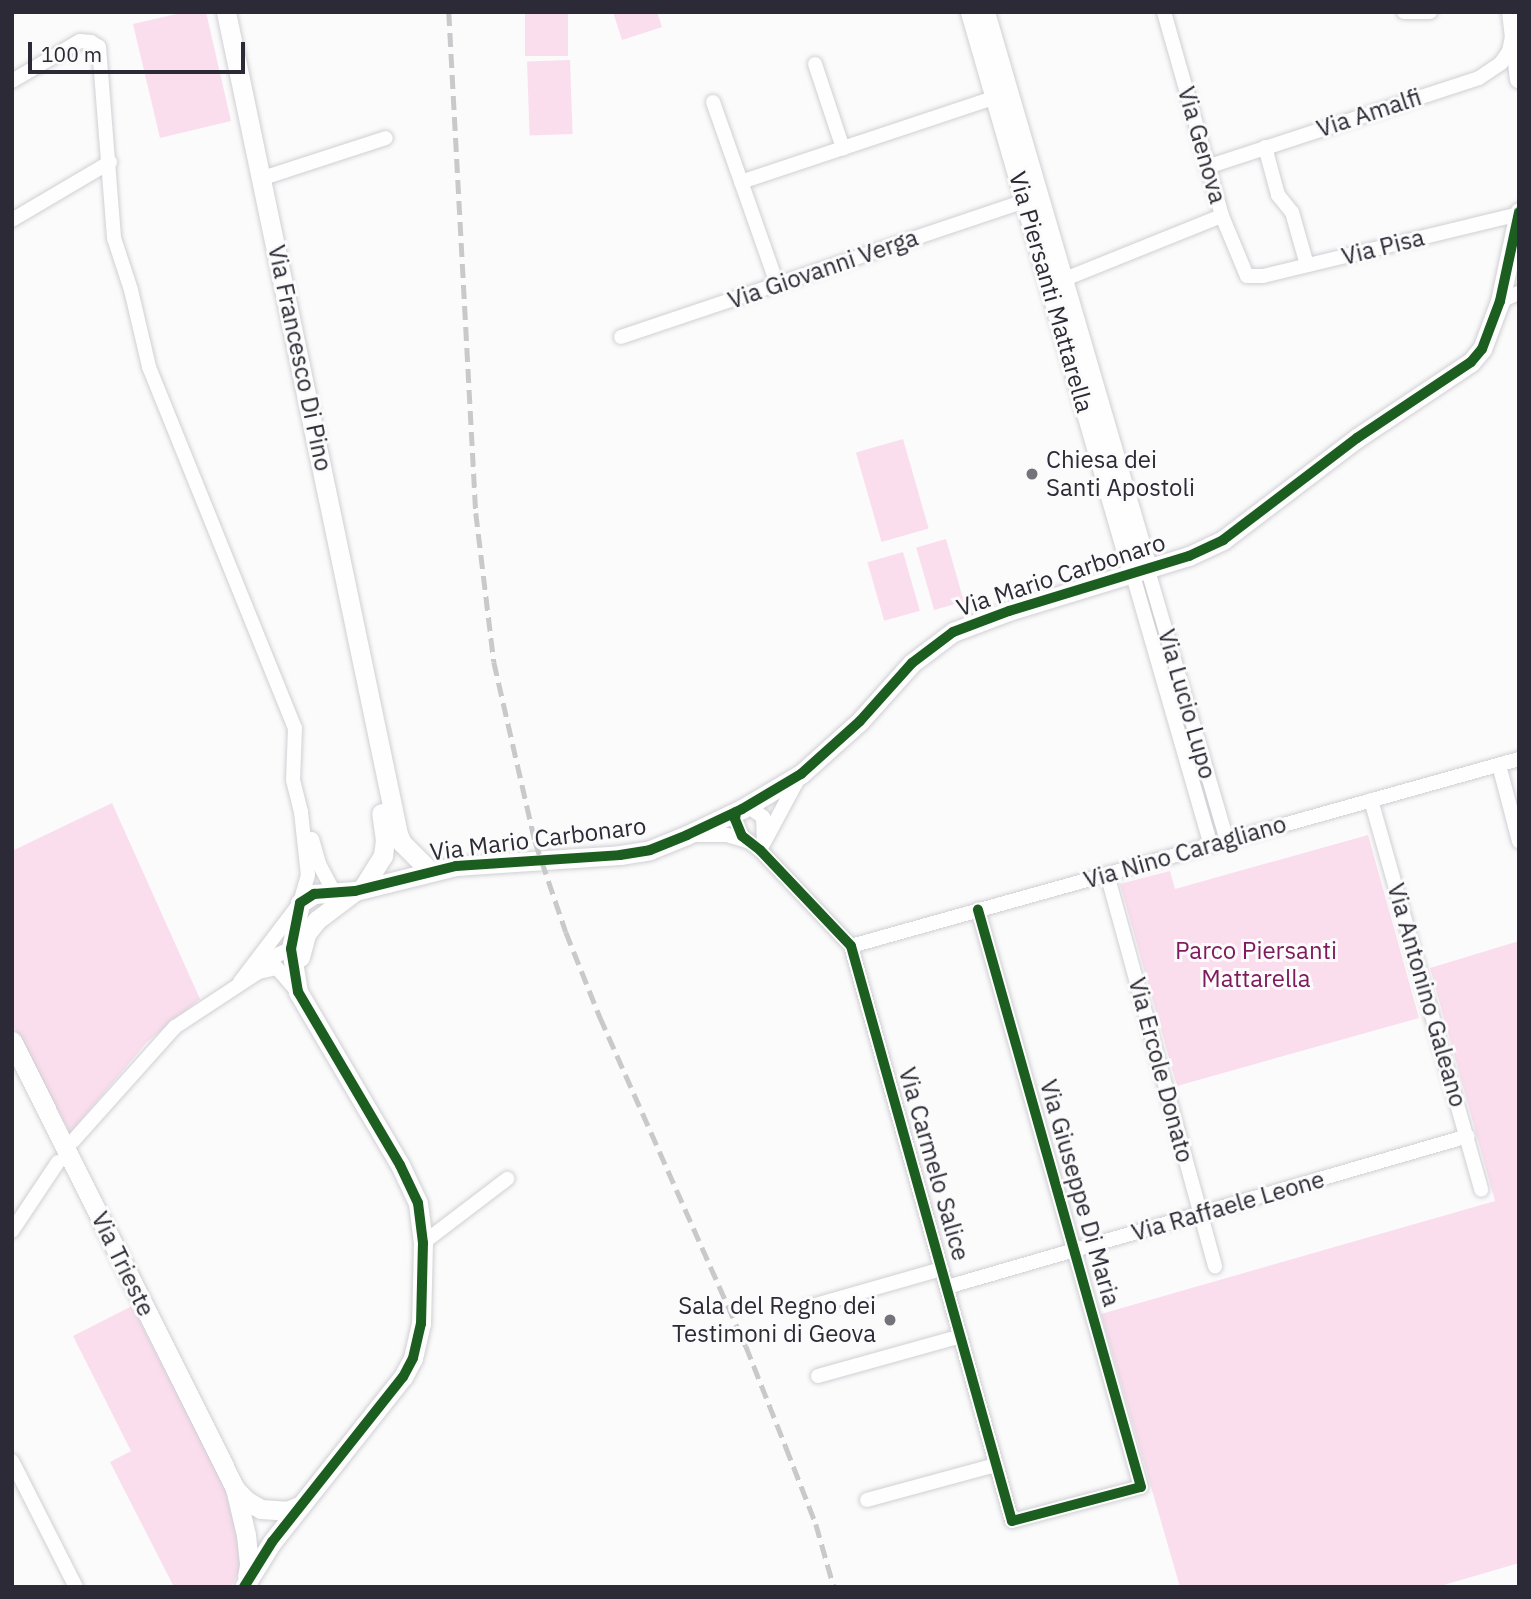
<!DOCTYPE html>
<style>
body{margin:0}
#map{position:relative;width:1531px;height:1599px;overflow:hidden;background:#fbfbfb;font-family:"IBM Plex Sans",sans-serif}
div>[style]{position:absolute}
.green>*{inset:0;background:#fadeed;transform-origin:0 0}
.roads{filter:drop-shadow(0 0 2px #d0cfd4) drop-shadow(0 0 2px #d0cfd4)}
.minor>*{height:14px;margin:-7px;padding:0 7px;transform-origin:7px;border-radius:7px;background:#fefefe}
.tertiary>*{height:19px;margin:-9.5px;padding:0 9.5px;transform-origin:9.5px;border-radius:9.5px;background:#fefefe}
.rail>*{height:4.5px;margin-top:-2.25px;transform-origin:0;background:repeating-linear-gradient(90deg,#c9c8ca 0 14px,transparent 0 21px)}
.cycleway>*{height:10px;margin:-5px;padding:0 5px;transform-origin:5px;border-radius:5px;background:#1b5e20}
.dots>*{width:19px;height:19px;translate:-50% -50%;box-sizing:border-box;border:4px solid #fbfbfb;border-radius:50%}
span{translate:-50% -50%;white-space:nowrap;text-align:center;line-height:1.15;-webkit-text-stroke:6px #fbfbfb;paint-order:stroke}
.street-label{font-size:24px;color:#2c2a36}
.poi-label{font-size:24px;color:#2c2a36}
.left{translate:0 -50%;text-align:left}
.right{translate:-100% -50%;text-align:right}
.park-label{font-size:24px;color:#7f1b5c}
.frame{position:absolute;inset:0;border:14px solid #2c2a36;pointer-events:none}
.scale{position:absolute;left:28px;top:42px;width:217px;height:32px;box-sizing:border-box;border:4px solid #2c2a36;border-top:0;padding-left:9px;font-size:21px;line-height:24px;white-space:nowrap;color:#2c2a36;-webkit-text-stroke:5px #fbfbfb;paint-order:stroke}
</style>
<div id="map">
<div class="green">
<div style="clip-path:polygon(185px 12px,206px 12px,231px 121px,160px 138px,133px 24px)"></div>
<div style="left:525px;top:12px;width:43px;height:44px"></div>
<div style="clip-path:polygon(613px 12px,657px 12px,662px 27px,622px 40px)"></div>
<div style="left:570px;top:60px;width:74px;height:43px;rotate:88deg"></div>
<div style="left:903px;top:439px;width:93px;height:49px;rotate:74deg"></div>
<div style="left:946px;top:539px;width:65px;height:31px;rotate:74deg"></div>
<div style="left:903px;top:552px;width:61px;height:37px;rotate:74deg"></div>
<div style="clip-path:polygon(112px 803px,200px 999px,147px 1042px,70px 1133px,12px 1024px,12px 851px)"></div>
<div style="clip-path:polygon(1368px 835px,1419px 1018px,1177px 1086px,1120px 884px,1170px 871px,1175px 889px)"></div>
<div style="clip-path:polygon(1519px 941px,1519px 1563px,1437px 1587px,1180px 1587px,1101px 1314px,1495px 1201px,1430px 968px)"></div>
<div style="clip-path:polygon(132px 1306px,226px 1489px,241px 1547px,240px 1570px,231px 1587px,174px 1587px,110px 1462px,131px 1451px,73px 1336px)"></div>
</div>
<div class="roads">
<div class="minor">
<div style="left:1164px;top:12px;width:212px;rotate:74.1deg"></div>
<div style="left:1222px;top:216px;width:65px;rotate:67.4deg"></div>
<div style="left:1247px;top:276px;width:16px"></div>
<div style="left:1263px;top:276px;width:263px;rotate:-13.6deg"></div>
<div style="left:1404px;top:12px;width:26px"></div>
<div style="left:815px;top:64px;width:89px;rotate:71.6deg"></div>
<div style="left:12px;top:81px;width:79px;rotate:-30.5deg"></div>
<div style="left:80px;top:41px;width:11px;rotate:5deg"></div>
<div style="left:91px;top:42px;width:9px;rotate:32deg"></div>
<div style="left:99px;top:47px;width:192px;rotate:85.5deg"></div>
<div style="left:114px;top:238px;width:55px;rotate:71.9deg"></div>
<div style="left:131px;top:290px;width:79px;rotate:76.8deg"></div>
<div style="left:149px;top:367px;width:389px;rotate:68deg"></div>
<div style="left:295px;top:728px;width:52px;rotate:92.2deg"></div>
<div style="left:293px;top:780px;width:33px;rotate:76deg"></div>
<div style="left:301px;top:812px;width:63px;rotate:83.7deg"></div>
<div style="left:308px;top:875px;width:29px;rotate:106deg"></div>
<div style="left:300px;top:903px;width:99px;rotate:127.2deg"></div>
<div style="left:713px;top:102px;width:193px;rotate:70.6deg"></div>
<div style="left:1265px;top:147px;width:50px;rotate:74.8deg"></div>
<div style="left:1278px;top:195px;width:22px;rotate:51deg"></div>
<div style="left:1292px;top:212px;width:55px;rotate:74.2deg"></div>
<div style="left:1207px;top:167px;width:286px;rotate:-18.1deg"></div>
<div style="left:1479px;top:78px;width:27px;rotate:-34deg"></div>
<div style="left:1501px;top:63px;width:14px;rotate:-56deg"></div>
<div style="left:1509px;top:51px;width:14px;rotate:-78deg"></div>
<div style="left:263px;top:178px;width:129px;rotate:-18deg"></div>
<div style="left:741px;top:182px;width:267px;rotate:-18.4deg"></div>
<div style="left:994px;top:98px;width:9px;rotate:21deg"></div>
<div style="left:12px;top:220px;width:114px;rotate:-30.6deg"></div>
<div style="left:1055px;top:283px;width:180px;rotate:-21.9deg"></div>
<div style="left:1500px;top:301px;width:21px;rotate:-23deg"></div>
<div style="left:621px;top:337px;width:436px;rotate:-18.6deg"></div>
<div style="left:1147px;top:567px;width:285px;rotate:73.7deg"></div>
<div style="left:1132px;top:572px;width:284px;rotate:73.9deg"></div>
<div style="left:1499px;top:765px;width:79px;rotate:75.3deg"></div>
<div style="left:1371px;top:800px;width:405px;rotate:74.2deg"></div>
<div style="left:742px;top:809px;width:10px"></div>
<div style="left:752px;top:809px;width:14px;rotate:36deg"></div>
<div style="left:763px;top:817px;width:24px;rotate:88deg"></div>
<div style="left:736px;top:812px;width:7px;rotate:98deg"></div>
<div style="left:735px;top:819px;width:18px;rotate:68deg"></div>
<div style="left:742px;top:836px;width:23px;rotate:38deg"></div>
<div style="left:760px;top:850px;width:132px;rotate:46.5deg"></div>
<div style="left:851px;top:946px;width:597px;rotate:74.36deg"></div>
<div style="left:1012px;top:1521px;width:133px;rotate:-14.8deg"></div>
<div style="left:1141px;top:1487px;width:600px;rotate:-105.77deg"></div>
<div style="left:695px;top:835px;width:32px"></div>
<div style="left:727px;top:835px;width:21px;rotate:17deg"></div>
<div style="left:312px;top:839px;width:26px;rotate:74deg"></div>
<div style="left:319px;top:864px;width:32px;rotate:62deg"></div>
<div style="left:334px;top:892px;width:9px;rotate:96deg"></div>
<div style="left:760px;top:850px;width:86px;rotate:-61.7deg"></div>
<div style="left:1107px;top:874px;width:407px;rotate:74.6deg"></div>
<div style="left:851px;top:946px;width:694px;rotate:-15.64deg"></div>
<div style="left:259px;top:972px;width:18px;rotate:-13deg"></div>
<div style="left:277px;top:968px;width:32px;rotate:49deg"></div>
<div style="left:73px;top:1141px;width:153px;rotate:-48.2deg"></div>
<div style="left:175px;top:1027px;width:98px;rotate:-33.4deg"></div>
<div style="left:257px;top:973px;width:29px;rotate:-41deg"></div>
<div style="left:279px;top:954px;width:20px;rotate:-24deg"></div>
<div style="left:12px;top:1231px;width:83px;rotate:-56.3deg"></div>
<div style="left:423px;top:1243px;width:106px;rotate:-37.3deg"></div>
<div style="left:947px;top:1287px;width:542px;rotate:-16.16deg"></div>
<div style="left:805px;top:1308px;width:142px;rotate:-15.9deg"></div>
<div style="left:818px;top:1376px;width:148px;rotate:-15.6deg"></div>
<div style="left:12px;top:1461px;width:141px;rotate:63.1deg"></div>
<div style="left:867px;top:1500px;width:134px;rotate:-15.2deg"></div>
</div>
<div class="tertiary">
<div style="left:226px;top:12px;width:840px;rotate:78.18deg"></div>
<div style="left:398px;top:834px;width:10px;rotate:66deg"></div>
<div style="left:402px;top:843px;width:40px;rotate:45deg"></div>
<div style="left:970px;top:12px;width:583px;rotate:73.87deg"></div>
<div style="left:985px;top:12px;width:578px;rotate:73.73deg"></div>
<div style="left:1511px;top:12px;width:67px;rotate:83.2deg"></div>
<div style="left:362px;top:889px;width:39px;rotate:-58deg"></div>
<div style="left:383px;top:856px;width:16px;rotate:-83deg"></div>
<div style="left:385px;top:840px;width:27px;rotate:-98deg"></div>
<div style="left:300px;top:957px;width:24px;rotate:-75deg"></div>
<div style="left:306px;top:934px;width:18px;rotate:-52deg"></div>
<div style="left:317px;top:920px;width:46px;rotate:-37.1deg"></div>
<div style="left:12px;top:1041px;width:500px;rotate:63.5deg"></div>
<div style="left:235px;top:1488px;width:48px;rotate:76.8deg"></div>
<div style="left:246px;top:1535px;width:30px;rotate:84deg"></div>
<div style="left:249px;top:1565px;width:12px;rotate:99deg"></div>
<div style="left:235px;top:1489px;width:17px;rotate:45deg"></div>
<div style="left:247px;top:1501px;width:16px;rotate:30deg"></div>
<div style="left:261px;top:1509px;width:26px;rotate:4deg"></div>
<div style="left:287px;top:1511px;width:15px;rotate:-23deg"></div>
<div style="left:244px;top:1587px;width:53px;rotate:-58.1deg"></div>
<div style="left:272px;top:1542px;width:211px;rotate:-51.6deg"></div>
<div style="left:403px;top:1377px;width:21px;rotate:-62deg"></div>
<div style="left:413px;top:1358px;width:35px;rotate:-77deg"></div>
<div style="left:421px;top:1324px;width:81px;rotate:-88.6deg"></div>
<div style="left:423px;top:1243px;width:40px;rotate:-97.1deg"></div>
<div style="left:418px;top:1203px;width:42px;rotate:-115.3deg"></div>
<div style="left:400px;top:1165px;width:201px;rotate:-120.5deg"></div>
<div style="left:298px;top:992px;width:44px;rotate:-99.2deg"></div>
<div style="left:291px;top:949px;width:47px;rotate:-78.9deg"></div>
<div style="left:300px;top:903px;width:17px;rotate:-33deg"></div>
<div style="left:314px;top:894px;width:41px;rotate:-4.2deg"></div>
<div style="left:355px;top:891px;width:104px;rotate:-13.9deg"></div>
<div style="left:456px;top:866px;width:164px;rotate:-3.8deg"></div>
<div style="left:620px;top:855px;width:30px;rotate:-9deg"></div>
<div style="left:650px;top:850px;width:40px;rotate:-22deg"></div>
<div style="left:687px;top:835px;width:61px;rotate:-25.3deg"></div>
<div style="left:742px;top:809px;width:69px;rotate:-30.7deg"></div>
<div style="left:801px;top:774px;width:79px;rotate:-41.9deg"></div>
<div style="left:860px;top:721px;width:78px;rotate:-48.1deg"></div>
<div style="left:912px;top:663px;width:51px;rotate:-37.1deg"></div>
<div style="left:953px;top:632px;width:60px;rotate:-20.6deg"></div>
<div style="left:1009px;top:611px;width:188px;rotate:-17deg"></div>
<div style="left:1189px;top:556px;width:38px;rotate:-25deg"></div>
<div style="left:1223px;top:540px;width:168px;rotate:-37.3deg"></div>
<div style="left:1357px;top:438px;width:137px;rotate:-33.7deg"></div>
<div style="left:1471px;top:362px;width:17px;rotate:-50deg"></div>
<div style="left:1482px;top:349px;width:51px;rotate:-69.4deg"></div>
<div style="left:1500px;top:301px;width:91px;rotate:-77.9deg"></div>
</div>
</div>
<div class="rail">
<div style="left:449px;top:12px;width:502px;rotate:86.92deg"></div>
<div style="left:476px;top:513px;width:150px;rotate:83.1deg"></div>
<div style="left:494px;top:662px;width:184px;rotate:77.1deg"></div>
<div style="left:535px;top:841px;width:96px;rotate:71.2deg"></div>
<div style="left:566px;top:932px;width:92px;rotate:68.2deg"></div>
<div style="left:600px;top:1017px;width:360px;rotate:66.1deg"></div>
<div style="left:746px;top:1346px;width:109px;rotate:68.4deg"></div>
<div style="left:786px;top:1447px;width:83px;rotate:68.7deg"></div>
<div style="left:816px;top:1524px;width:66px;rotate:74.1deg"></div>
</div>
<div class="cycleway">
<div style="left:736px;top:812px;width:7px;rotate:98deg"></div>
<div style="left:735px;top:819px;width:18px;rotate:68deg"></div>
<div style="left:742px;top:836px;width:23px;rotate:38deg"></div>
<div style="left:760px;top:850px;width:132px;rotate:46.5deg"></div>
<div style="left:851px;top:946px;width:597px;rotate:74.36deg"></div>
<div style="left:1012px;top:1521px;width:133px;rotate:-14.8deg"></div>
<div style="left:1141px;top:1487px;width:600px;rotate:-105.77deg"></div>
<div style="left:244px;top:1587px;width:53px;rotate:-58.1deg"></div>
<div style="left:272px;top:1542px;width:211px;rotate:-51.6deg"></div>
<div style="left:403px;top:1377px;width:21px;rotate:-62deg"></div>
<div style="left:413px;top:1358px;width:35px;rotate:-77deg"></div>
<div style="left:421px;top:1324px;width:81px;rotate:-88.6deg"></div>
<div style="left:423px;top:1243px;width:40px;rotate:-97.1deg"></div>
<div style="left:418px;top:1203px;width:42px;rotate:-115.3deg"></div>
<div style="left:400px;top:1165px;width:201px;rotate:-120.5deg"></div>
<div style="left:298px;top:992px;width:44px;rotate:-99.2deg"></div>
<div style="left:291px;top:949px;width:47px;rotate:-78.9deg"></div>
<div style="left:300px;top:903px;width:17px;rotate:-33deg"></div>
<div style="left:314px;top:894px;width:41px;rotate:-4.2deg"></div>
<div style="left:355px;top:891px;width:104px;rotate:-13.9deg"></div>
<div style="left:456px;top:866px;width:164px;rotate:-3.8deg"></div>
<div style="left:620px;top:855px;width:30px;rotate:-9deg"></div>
<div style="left:650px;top:850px;width:40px;rotate:-22deg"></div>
<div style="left:687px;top:835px;width:61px;rotate:-25.3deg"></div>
<div style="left:742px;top:809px;width:69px;rotate:-30.7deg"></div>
<div style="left:801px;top:774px;width:79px;rotate:-41.9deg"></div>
<div style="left:860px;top:721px;width:78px;rotate:-48.1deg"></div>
<div style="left:912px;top:663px;width:51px;rotate:-37.1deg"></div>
<div style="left:953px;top:632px;width:60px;rotate:-20.6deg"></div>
<div style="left:1009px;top:611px;width:188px;rotate:-17deg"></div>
<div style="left:1189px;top:556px;width:38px;rotate:-25deg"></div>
<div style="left:1223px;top:540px;width:168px;rotate:-37.3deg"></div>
<div style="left:1357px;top:438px;width:137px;rotate:-33.7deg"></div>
<div style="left:1471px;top:362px;width:17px;rotate:-50deg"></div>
<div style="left:1482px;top:349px;width:51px;rotate:-69.4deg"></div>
<div style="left:1500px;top:301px;width:91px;rotate:-77.9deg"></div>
</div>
<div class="dots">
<div style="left:1032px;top:474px;background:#74737b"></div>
<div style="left:890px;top:1320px;background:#74737b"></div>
</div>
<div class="street-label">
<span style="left:1369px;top:113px;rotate:-18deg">Via Amalfi</span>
<span style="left:1202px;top:145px;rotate:74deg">Via Genova</span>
<span style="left:1383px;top:247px;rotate:-14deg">Via Pisa</span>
<span style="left:823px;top:269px;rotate:-19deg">Via Giovanni Verga</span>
<span style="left:1051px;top:292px;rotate:74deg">Via Piersanti Mattarella</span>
<span style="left:300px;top:358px;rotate:78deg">Via Francesco Di Pino</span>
<span style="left:1061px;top:575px;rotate:-18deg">Via Mario Carbonaro</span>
<span style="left:1187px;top:704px;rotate:74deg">Via Lucio Lupo</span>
<span style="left:538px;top:839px;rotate:-7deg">Via Mario Carbonaro</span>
<span style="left:1185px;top:852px;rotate:-16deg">Via Nino Caragliano</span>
<span style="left:1427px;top:995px;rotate:74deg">Via Antonino Galeano</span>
<span style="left:1161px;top:1070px;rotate:75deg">Via Ercole Donato</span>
<span style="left:934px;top:1164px;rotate:74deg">Via Carmelo Salice</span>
<span style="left:1080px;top:1193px;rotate:74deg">Via Giuseppe Di Maria</span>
<span style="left:1228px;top:1206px;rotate:-16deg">Via Raffaele Leone</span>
<span style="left:123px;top:1264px;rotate:64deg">Via Trieste</span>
</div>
<div class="poi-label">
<span class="left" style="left:1046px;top:474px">Chiesa dei<br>Santi Apostoli</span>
<span class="right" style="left:876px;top:1320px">Sala del Regno dei<br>Testimoni di Geova</span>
</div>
<div class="park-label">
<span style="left:1256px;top:965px">Parco Piersanti<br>Mattarella</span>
</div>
<div class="frame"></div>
<div class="scale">100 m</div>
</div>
